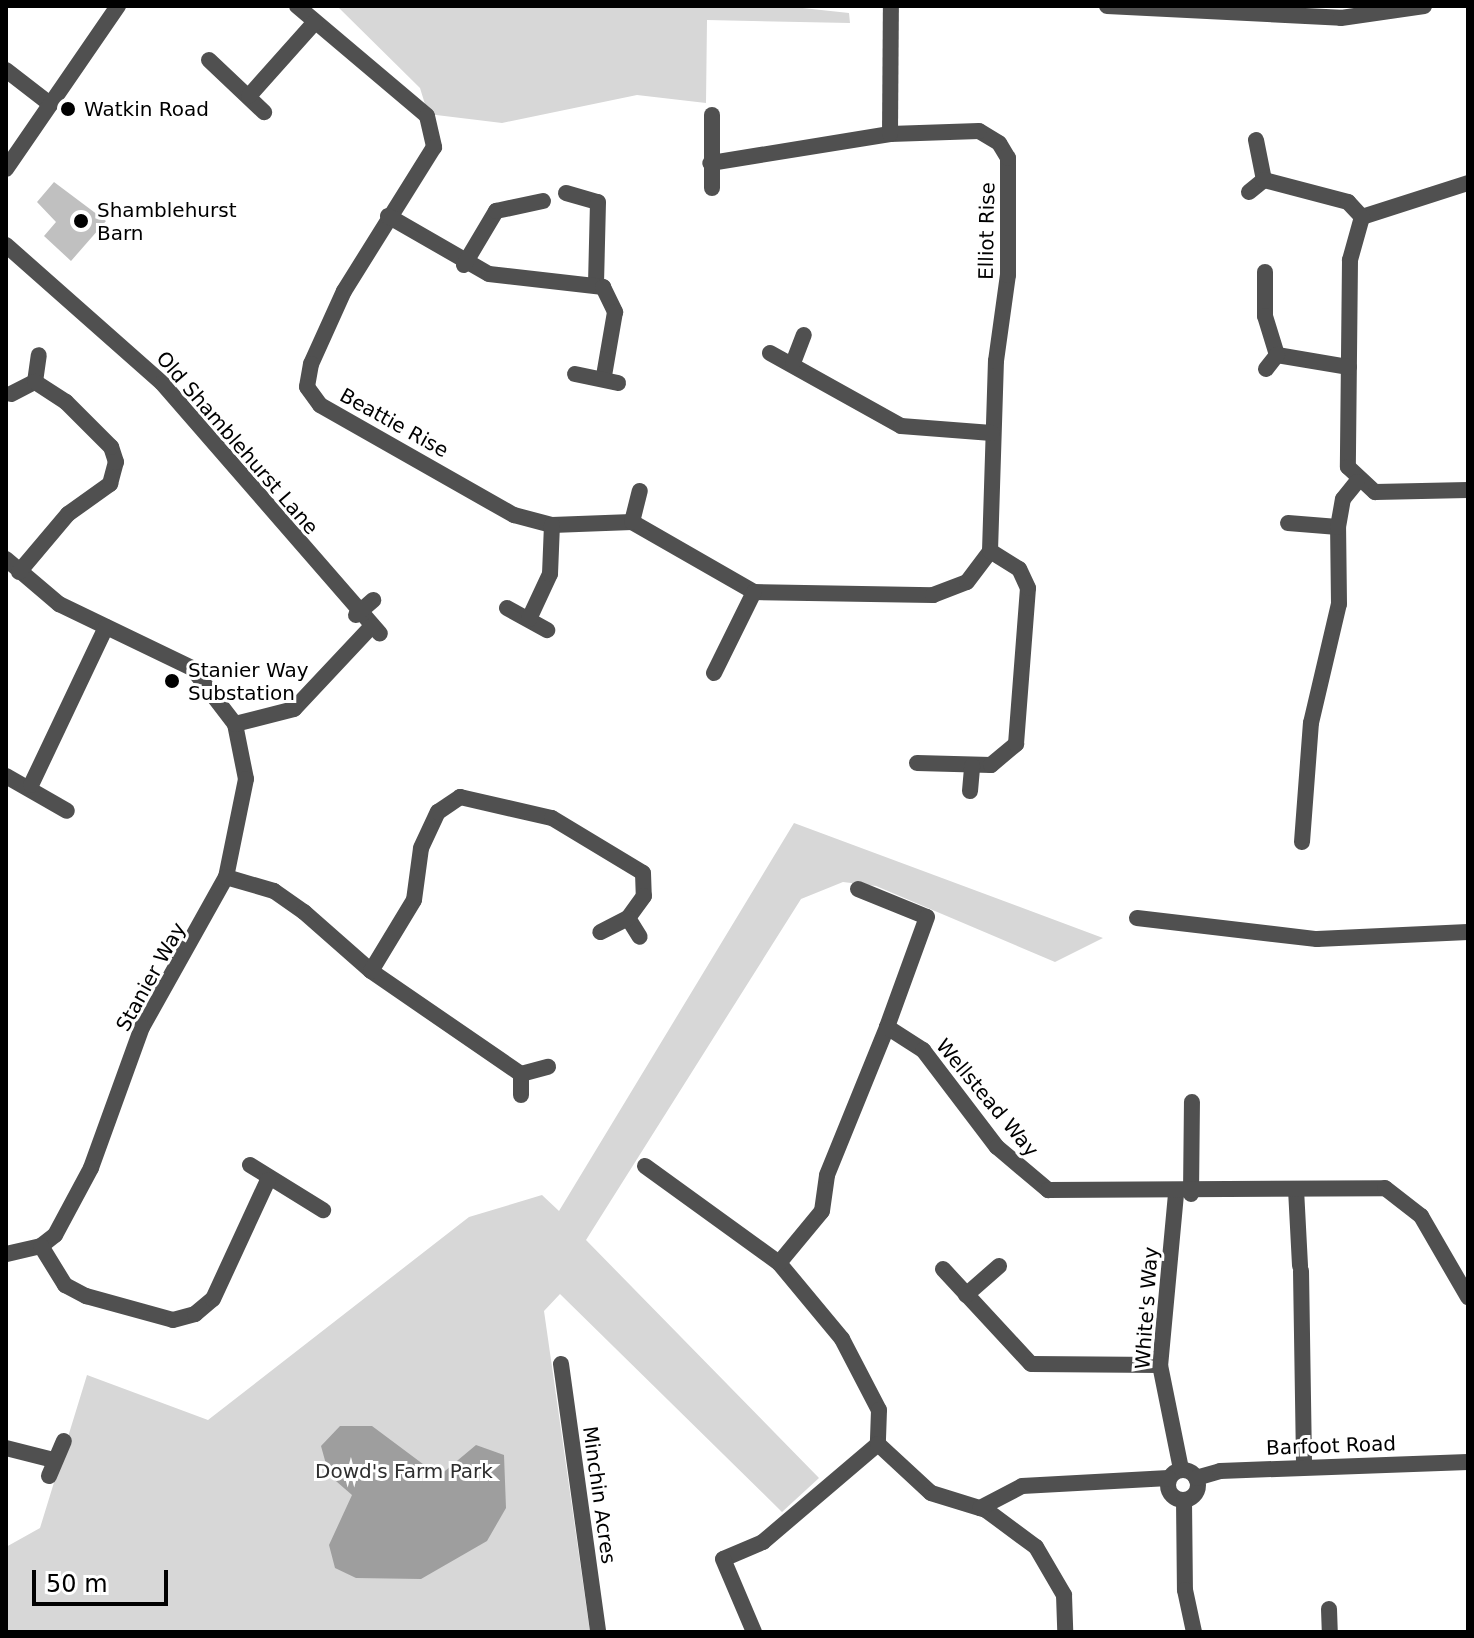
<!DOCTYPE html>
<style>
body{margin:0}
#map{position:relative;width:1474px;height:1638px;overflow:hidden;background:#fff;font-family:"DejaVu Sans",sans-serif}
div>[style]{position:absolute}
.green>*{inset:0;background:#d7d7d7}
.water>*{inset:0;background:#9e9e9e}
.building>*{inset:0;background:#c0c0c0}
.minor>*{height:16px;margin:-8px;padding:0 8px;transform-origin:8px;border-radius:8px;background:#505050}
.minor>.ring{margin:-8px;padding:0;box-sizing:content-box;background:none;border:16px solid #505050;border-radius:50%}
.tertiary>*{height:16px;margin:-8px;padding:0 8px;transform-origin:8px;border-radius:8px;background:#505050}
.dots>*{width:22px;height:22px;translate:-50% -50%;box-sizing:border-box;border:4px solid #fff;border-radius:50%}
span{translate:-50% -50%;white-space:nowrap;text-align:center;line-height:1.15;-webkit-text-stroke:6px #fff;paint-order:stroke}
.poi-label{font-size:20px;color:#000}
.left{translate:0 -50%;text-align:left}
.street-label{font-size:20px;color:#000}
.park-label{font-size:20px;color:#2e2e2e}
.frame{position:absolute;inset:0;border:8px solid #000;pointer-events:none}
.scale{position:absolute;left:32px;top:1570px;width:136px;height:36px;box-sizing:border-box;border:4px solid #000;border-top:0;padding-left:10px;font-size:24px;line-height:28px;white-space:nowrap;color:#000;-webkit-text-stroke:6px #fff;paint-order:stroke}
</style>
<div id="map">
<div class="green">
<div style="clip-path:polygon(337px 6px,784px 6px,849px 13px,850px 23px,707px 20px,706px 103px,637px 95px,502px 123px,428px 114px,420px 88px)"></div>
<div style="clip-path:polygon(794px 823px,1103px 938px,1055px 962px,876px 886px,843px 882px,801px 899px,586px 1240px,819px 1478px,782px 1512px,560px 1294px,544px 1311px,590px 1632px,6px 1632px,6px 1547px,40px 1528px,87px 1375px,208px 1420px,469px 1217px,542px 1195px,559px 1211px)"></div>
</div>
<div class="water">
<div style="clip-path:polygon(340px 1426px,372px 1426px,439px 1476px,476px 1445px,504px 1455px,506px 1508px,487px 1541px,421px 1579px,356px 1578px,335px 1568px,329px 1545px,352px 1495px,329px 1475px,321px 1446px)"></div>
</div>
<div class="building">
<div style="clip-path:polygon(54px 182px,106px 221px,71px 261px,44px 236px,56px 222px,37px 202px)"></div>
</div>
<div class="minor">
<div style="left:297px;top:6px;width:170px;rotate:40.2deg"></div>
<div style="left:427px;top:116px;width:32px;rotate:77deg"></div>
<div style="left:434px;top:147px;width:170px;rotate:122deg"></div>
<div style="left:344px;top:291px;width:80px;rotate:114.3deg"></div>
<div style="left:311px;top:364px;width:23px;rotate:100deg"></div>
<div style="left:307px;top:387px;width:22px;rotate:54deg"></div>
<div style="left:320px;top:405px;width:223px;rotate:29.6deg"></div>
<div style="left:514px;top:515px;width:39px;rotate:15deg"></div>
<div style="left:552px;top:525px;width:80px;rotate:-2.1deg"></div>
<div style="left:632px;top:522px;width:141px;rotate:29.8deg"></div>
<div style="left:754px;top:592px;width:179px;rotate:1deg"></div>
<div style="left:933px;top:595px;width:36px;rotate:-21deg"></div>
<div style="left:967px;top:582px;width:39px;rotate:-53deg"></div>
<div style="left:990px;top:551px;width:190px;rotate:-88.2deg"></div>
<div style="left:996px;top:361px;width:87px;rotate:-82.1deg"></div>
<div style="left:1008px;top:275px;width:117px;rotate:-90deg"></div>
<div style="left:1008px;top:158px;width:17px;rotate:-121deg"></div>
<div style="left:999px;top:143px;width:23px;rotate:-149deg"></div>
<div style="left:979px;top:131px;width:89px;rotate:178.1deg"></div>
<div style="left:890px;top:134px;width:182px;rotate:170.8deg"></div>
<div style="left:209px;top:60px;width:76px;rotate:43.4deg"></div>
<div style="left:6px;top:70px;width:56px;rotate:37.7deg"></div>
<div style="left:249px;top:96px;width:99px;rotate:-48.3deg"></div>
<div style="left:712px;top:115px;width:73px;rotate:90deg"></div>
<div style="left:890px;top:134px;width:128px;rotate:-89.6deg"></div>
<div style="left:1256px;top:140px;width:41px;rotate:78.7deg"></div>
<div style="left:1468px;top:183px;width:111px;rotate:162.2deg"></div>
<div style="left:1362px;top:217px;width:45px;rotate:105.6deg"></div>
<div style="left:1350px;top:260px;width:207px;rotate:90.6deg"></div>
<div style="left:1348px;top:467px;width:37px;rotate:43deg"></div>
<div style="left:1375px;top:492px;width:93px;rotate:-1.2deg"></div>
<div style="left:1249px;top:192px;width:19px;rotate:-39deg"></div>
<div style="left:1264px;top:180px;width:87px;rotate:14.7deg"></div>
<div style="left:1348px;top:202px;width:21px;rotate:47deg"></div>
<div style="left:566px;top:193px;width:33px;rotate:16deg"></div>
<div style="left:598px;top:202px;width:82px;rotate:91.4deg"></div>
<div style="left:388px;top:216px;width:116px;rotate:29.9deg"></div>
<div style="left:489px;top:274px;width:115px;rotate:6.5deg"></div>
<div style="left:603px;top:287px;width:28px;rotate:64deg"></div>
<div style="left:615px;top:312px;width:65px;rotate:99.8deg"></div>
<div style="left:6px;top:245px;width:208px;rotate:41.5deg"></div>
<div style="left:162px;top:383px;width:332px;rotate:49deg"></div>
<div style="left:464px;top:265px;width:63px;rotate:-59.3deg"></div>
<div style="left:496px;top:211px;width:48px;rotate:-12deg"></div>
<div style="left:1265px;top:272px;width:44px;rotate:90deg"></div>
<div style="left:1265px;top:316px;width:41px;rotate:72.9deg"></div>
<div style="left:1277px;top:355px;width:73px;rotate:9.5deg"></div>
<div style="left:770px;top:353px;width:150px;rotate:29.1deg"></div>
<div style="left:901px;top:426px;width:91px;rotate:4.4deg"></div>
<div style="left:793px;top:363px;width:30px;rotate:-69deg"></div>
<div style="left:1266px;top:369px;width:18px;rotate:-52deg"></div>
<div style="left:575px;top:374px;width:44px;rotate:11.8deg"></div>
<div style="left:11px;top:394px;width:27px;rotate:-27deg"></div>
<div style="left:35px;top:382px;width:27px;rotate:-82deg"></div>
<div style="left:632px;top:522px;width:32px;rotate:-76deg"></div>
<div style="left:1288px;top:523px;width:50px;rotate:4.6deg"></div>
<div style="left:6px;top:559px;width:70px;rotate:40.3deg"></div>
<div style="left:59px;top:604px;width:148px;rotate:25.7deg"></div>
<div style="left:192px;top:668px;width:71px;rotate:52.5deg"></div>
<div style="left:235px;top:724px;width:56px;rotate:78.7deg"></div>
<div style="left:246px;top:779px;width:100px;rotate:101.5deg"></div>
<div style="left:226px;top:877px;width:172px;rotate:119.2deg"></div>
<div style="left:142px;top:1027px;width:150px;rotate:109.9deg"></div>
<div style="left:91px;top:1168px;width:76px;rotate:118.2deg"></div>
<div style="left:55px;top:1235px;width:18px;rotate:142deg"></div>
<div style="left:41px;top:1246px;width:36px;rotate:167deg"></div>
<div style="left:19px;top:572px;width:76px;rotate:-49.8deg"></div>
<div style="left:68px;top:514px;width:52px;rotate:-35.5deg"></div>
<div style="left:110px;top:484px;width:23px;rotate:-75deg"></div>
<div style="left:116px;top:462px;width:16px;rotate:-108deg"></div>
<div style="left:111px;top:447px;width:64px;rotate:-135deg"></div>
<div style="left:66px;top:402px;width:37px;rotate:-147deg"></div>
<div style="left:507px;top:608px;width:46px;rotate:28.8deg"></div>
<div style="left:356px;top:615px;width:23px;rotate:-41deg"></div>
<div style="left:529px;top:619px;width:50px;rotate:-65deg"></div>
<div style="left:550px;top:574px;width:49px;rotate:-87.7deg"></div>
<div style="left:714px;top:673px;width:90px;rotate:-63.7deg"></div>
<div style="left:235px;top:724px;width:61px;rotate:-14.3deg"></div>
<div style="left:294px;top:709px;width:114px;rotate:-46.8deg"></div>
<div style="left:917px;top:763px;width:74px;rotate:1.5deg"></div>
<div style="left:991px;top:765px;width:33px;rotate:-40deg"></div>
<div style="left:1016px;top:744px;width:156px;rotate:-85.6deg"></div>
<div style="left:1028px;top:588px;width:21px;rotate:-115deg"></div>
<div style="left:1019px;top:569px;width:34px;rotate:-148deg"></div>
<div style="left:6px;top:776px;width:70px;rotate:29.8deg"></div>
<div style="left:31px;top:785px;width:175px;rotate:-64.6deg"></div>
<div style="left:970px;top:791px;width:25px;rotate:-85deg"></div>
<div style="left:1302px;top:842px;width:119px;rotate:-85.7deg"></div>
<div style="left:1311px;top:723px;width:122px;rotate:-76.8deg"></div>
<div style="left:1339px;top:604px;width:77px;rotate:-90.7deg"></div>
<div style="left:1338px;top:527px;width:28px;rotate:-80deg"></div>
<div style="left:1343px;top:499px;width:22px;rotate:-51deg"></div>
<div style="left:226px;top:877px;width:50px;rotate:16.3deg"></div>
<div style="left:274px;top:891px;width:37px;rotate:35deg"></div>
<div style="left:304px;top:912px;width:89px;rotate:41.4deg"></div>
<div style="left:371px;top:971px;width:182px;rotate:34.5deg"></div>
<div style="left:521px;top:1074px;width:21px;rotate:90deg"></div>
<div style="left:858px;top:889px;width:74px;rotate:22.1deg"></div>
<div style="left:927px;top:917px;width:117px;rotate:110deg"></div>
<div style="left:628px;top:918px;width:22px;rotate:58deg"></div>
<div style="left:1137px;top:918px;width:181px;rotate:6.7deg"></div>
<div style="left:1317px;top:939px;width:151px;rotate:-2.7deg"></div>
<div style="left:371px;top:971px;width:83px;rotate:-58.8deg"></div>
<div style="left:414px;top:900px;width:52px;rotate:-82.3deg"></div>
<div style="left:421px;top:848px;width:40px;rotate:-65deg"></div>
<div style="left:438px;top:812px;width:27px;rotate:-34deg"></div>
<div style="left:460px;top:797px;width:94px;rotate:12.9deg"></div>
<div style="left:552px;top:818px;width:106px;rotate:31.1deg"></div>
<div style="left:643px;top:873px;width:23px;rotate:88deg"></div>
<div style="left:644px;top:896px;width:27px;rotate:126deg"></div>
<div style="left:628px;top:918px;width:31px;rotate:153deg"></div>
<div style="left:521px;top:1074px;width:28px;rotate:-15deg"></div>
<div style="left:250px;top:1165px;width:86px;rotate:31.7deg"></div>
<div style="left:645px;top:1166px;width:165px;rotate:35.9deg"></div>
<div style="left:779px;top:1263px;width:99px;rotate:50.3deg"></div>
<div style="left:842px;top:1339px;width:80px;rotate:62.5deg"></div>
<div style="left:879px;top:1410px;width:34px;rotate:92deg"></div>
<div style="left:878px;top:1444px;width:151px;rotate:139.6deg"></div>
<div style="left:763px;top:1542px;width:43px;rotate:157deg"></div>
<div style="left:723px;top:1559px;width:79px;rotate:67deg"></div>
<div style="left:1296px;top:1189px;width:77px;rotate:87deg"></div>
<div style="left:1176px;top:1194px;width:172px;rotate:95.3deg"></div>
<div style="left:1160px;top:1365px;width:106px;rotate:78.6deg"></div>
<div style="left:1191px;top:1194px;width:92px;rotate:-89.4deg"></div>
<div style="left:41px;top:1246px;width:46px;rotate:58.4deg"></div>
<div style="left:65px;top:1285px;width:24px;rotate:28deg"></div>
<div style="left:86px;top:1296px;width:90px;rotate:15.4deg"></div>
<div style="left:173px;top:1320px;width:23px;rotate:-15deg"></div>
<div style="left:195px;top:1314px;width:23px;rotate:-40deg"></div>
<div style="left:213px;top:1299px;width:131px;rotate:-65.2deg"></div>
<div style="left:779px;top:1263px;width:67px;rotate:-50.4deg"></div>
<div style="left:822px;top:1211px;width:36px;rotate:-82deg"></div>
<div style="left:827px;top:1175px;width:160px;rotate:-67.9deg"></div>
<div style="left:887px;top:1027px;width:43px;rotate:32.6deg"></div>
<div style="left:923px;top:1050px;width:122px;rotate:52.7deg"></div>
<div style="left:997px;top:1147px;width:67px;rotate:40.1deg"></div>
<div style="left:1048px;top:1190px;width:337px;rotate:-0.3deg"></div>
<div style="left:1385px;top:1188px;width:46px;rotate:37.9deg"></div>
<div style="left:1421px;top:1216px;width:94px;rotate:59.9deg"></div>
<div style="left:943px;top:1269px;width:129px;rotate:47.2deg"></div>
<div style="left:1031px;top:1364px;width:129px;rotate:0.4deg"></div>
<div style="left:1301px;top:1271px;width:195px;rotate:89.1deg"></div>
<div style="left:966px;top:1295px;width:44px;rotate:-41.3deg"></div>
<div style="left:561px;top:1364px;width:271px;rotate:82.1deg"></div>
<div style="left:878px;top:1444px;width:72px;rotate:42.8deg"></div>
<div style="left:931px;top:1493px;width:58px;rotate:17.2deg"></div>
<div style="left:986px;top:1510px;width:62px;rotate:36.5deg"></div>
<div style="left:1036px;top:1547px;width:56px;rotate:59.7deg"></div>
<div style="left:1064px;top:1595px;width:37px;rotate:88deg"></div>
<div style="left:6px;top:1448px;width:49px;rotate:14.3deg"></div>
<div class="ring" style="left:1168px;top:1470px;width:14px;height:14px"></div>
<div style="left:49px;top:1476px;width:38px;rotate:-67deg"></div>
<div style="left:1196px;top:1478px;width:25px;rotate:-16deg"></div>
<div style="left:1220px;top:1471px;width:248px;rotate:-2.1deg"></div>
<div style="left:1184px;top:1500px;width:90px;rotate:89.4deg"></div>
<div style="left:1185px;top:1590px;width:43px;rotate:77.9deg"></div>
<div style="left:980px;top:1508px;width:47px;rotate:-27.6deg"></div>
<div style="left:1022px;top:1486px;width:147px;rotate:-3.1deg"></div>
<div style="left:1329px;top:1609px;width:23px;rotate:88deg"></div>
</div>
<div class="tertiary">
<div style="left:1107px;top:6px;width:234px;rotate:2.9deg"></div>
<div style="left:1341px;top:18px;width:84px;rotate:-8.2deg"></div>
<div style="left:6px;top:169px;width:198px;rotate:-55.5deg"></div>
</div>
<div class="dots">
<div style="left:68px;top:109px;background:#000"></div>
<div style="left:81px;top:221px;background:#000"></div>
<div style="left:172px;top:681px;background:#000"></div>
</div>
<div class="poi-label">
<span class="left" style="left:84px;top:109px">Watkin Road</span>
<span class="left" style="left:97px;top:222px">Shamblehurst<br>Barn</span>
<span class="left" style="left:188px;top:682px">Stanier Way<br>Substation</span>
</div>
<div class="street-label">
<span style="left:987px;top:231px;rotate:-89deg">Elliot Rise</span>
<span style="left:394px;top:423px;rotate:29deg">Beattie Rise</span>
<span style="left:237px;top:443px;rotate:49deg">Old Shamblehurst Lane</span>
<span style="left:151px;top:977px;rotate:-61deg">Stanier Way</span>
<span style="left:987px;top:1098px;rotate:50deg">Wellstead Way</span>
<span style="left:1147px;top:1308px;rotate:-86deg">White's Way</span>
<span style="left:1331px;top:1446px;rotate:-2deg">Barfoot Road</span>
<span style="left:599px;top:1495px;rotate:82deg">Minchin Acres</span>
</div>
<div class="park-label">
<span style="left:404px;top:1471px">Dowd's Farm Park</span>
</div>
<div class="frame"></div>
<div class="scale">50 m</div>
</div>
